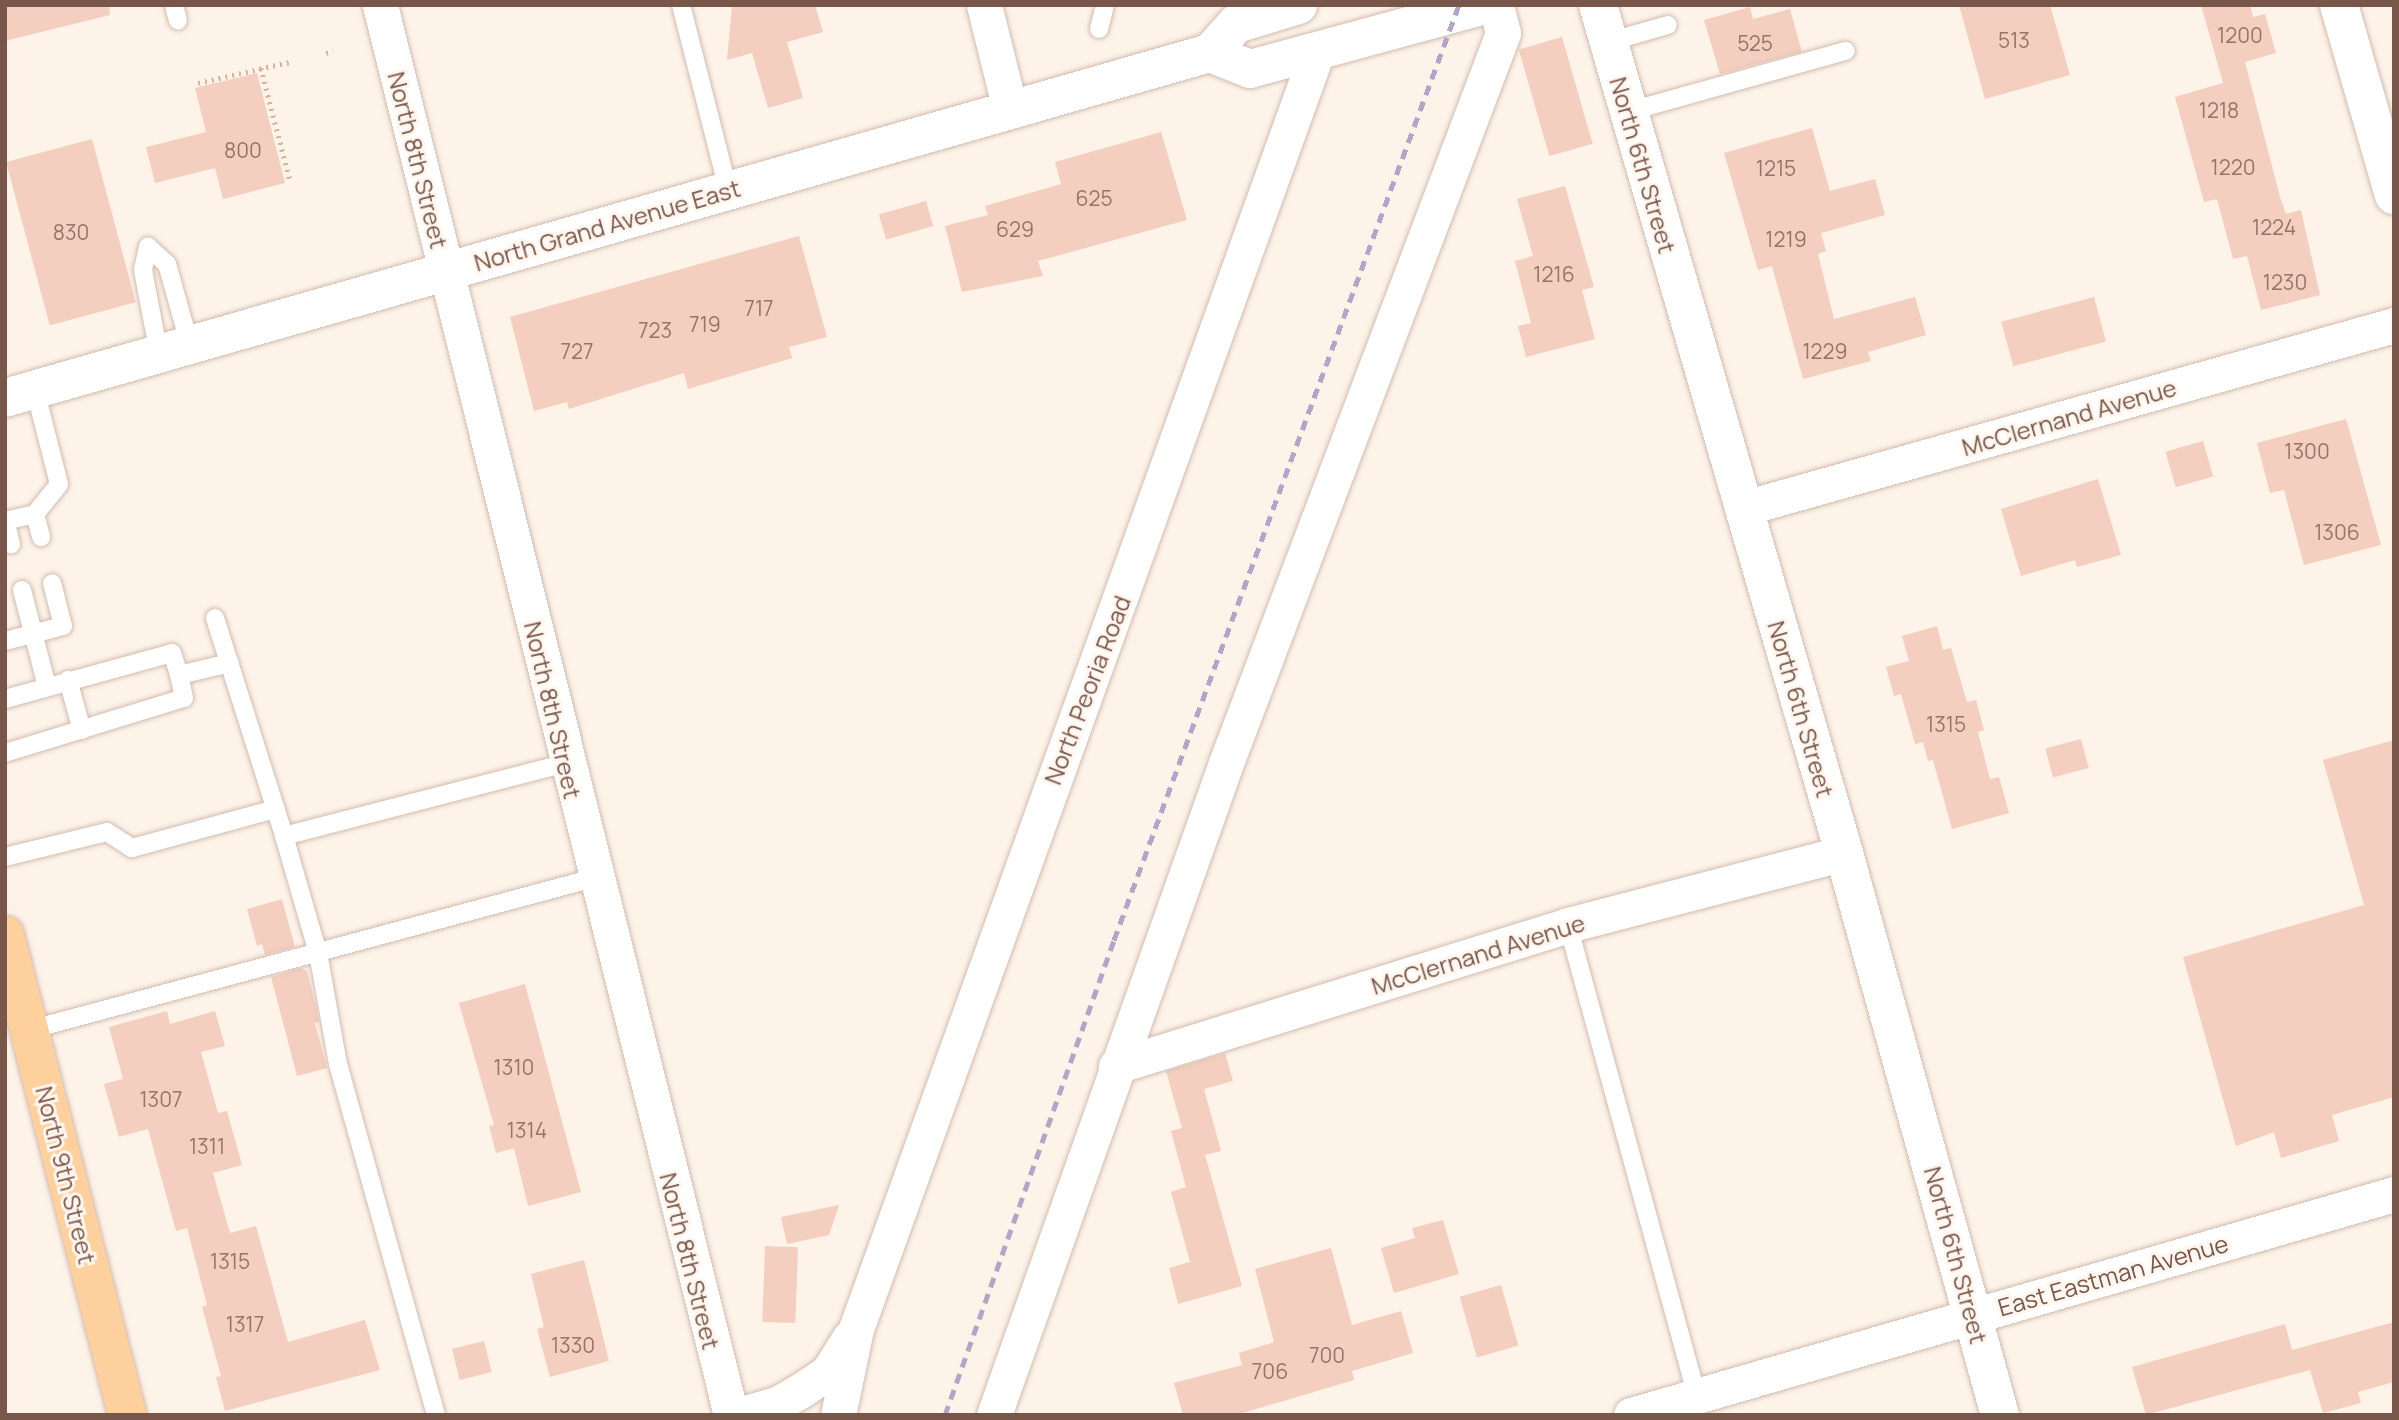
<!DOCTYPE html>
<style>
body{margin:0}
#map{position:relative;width:2399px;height:1420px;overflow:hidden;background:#fdf3e8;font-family:Manrope,sans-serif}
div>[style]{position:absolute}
.building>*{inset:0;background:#f4cebe;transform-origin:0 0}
.path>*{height:4.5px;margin-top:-2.25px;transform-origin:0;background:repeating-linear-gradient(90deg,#dab1a0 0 2px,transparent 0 7px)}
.roads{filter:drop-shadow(0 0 2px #d3bbaf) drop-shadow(0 0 2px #d3bbaf)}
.lane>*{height:18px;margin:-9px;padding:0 9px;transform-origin:9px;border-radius:9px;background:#fff}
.street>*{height:35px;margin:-17.5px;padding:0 17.5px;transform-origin:17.5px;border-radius:17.5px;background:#fff}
.secondary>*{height:38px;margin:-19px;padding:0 19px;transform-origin:19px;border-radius:19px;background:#fff}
.primary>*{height:38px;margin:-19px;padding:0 19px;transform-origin:19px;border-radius:19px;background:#fed09e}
.rail>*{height:5px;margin-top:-2.5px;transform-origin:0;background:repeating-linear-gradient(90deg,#b4a4c9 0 10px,transparent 0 17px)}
span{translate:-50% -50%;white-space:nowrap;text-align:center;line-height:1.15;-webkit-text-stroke:6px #fff7ef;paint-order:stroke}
.number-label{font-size:21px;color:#987467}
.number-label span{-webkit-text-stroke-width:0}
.street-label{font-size:24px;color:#79564a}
.frame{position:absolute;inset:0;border:7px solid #79564a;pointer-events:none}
</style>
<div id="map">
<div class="building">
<div style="clip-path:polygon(5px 5px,109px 5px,110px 15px,5px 41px)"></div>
<div style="clip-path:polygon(732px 5px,815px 5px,823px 32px,787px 42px,803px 98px,768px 108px,752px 53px,727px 60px)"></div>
<div style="clip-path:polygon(1959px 5px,2050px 5px,2070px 75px,1985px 99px)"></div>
<div style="clip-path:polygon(2201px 5px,2250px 5px,2253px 17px,2265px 14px,2276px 53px,2245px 62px,2280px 197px,2286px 214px,2301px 210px,2320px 295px,2261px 310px,2247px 256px,2233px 259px,2217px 199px,2204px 202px,2175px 97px,2223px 83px)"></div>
<div style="clip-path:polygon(1750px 7px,1753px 19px,1790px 9px,1802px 52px,1720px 74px,1704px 20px)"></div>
<div style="left:1562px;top:37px;width:111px;height:45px;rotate:74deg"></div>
<div style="clip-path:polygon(257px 73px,285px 183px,223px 199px,215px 168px,155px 183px,146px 147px,206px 132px,195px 88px)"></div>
<div style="clip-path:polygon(1812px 128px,1830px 191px,1875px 179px,1885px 215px,1821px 233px,1826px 251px,1818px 254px,1834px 319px,1915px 297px,1926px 335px,1868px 352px,1871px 361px,1803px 379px,1772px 266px,1758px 270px,1724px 153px)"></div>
<div style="clip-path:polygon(1161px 132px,1187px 220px,1038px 261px,1043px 276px,962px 292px,945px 226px,988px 215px,985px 206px,1061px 184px,1055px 162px)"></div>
<div style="left:92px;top:139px;width:169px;height:89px;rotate:75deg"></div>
<div style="clip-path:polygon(1565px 186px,1594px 287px,1582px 290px,1595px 339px,1526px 357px,1518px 326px,1531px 323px,1515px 261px,1533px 256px,1517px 199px)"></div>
<div style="left:926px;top:201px;width:26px;height:49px;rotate:74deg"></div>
<div style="clip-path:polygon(799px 236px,827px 337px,789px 347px,792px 358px,688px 389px,684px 373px,569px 409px,567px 402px,534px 411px,510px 317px)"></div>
<div style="left:2094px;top:297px;width:46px;height:96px;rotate:75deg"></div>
<div style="clip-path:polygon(2346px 419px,2381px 545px,2304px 565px,2284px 490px,2270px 493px,2257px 443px)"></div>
<div style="left:2203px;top:441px;width:37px;height:39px;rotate:74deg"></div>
<div style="clip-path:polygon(2098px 479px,2121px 555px,2077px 567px,2075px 560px,2021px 576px,2001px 509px)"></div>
<div style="clip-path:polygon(1937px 626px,1943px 650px,1951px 648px,1967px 702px,1976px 700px,1984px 730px,1978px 732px,1990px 779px,1999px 777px,2009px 813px,1952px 829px,1933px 760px,1928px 761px,1923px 742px,1915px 744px,1901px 694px,1894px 696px,1886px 667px,1909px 661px,1902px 636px)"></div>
<div style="left:2081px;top:739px;width:30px;height:37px;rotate:75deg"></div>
<div style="clip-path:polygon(2394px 740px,2394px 1097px,2332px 1115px,2339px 1141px,2281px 1158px,2274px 1132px,2236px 1146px,2183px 957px,2364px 905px,2323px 760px)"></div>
<div style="clip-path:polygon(282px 899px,295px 947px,265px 955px,262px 944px,257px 946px,247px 909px)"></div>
<div style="clip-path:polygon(301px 968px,307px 971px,316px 1006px,319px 1022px,315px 1023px,327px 1068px,297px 1076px,271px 977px)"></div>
<div style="clip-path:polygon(525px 984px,581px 1192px,528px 1206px,514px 1148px,496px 1153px,489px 1126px,494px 1125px,459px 1003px)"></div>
<div style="clip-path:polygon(167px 1011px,170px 1024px,215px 1011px,225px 1046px,201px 1052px,218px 1113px,227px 1111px,242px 1165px,213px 1173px,230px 1233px,256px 1226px,288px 1342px,365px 1320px,380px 1370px,225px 1411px,216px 1377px,221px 1376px,202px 1307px,207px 1305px,187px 1228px,176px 1231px,148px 1129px,119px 1137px,104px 1084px,123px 1079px,109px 1027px)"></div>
<div style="clip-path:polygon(1225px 1053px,1233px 1081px,1204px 1089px,1221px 1151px,1205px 1155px,1242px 1286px,1178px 1304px,1169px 1268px,1190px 1262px,1171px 1192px,1186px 1187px,1171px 1131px,1182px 1128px,1166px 1071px)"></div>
<div style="clip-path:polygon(839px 1205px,829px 1235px,787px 1244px,781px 1217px)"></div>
<div style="clip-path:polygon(1443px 1220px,1459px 1274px,1394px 1293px,1381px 1248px,1415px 1238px,1412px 1228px)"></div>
<div style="left:765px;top:1246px;width:33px;height:76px;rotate:2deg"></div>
<div style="clip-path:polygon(1331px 1248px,1352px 1325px,1401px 1311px,1413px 1353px,1352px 1371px,1354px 1380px,1236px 1415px,1183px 1415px,1174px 1383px,1242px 1365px,1239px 1353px,1274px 1342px,1255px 1269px)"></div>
<div style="clip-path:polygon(584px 1260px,609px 1361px,550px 1377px,537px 1329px,544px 1327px,531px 1274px)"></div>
<div style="left:1501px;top:1285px;width:63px;height:43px;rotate:74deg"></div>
<div style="clip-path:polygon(2394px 1322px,2394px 1382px,2358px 1392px,2361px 1403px,2323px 1413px,2310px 1370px,2146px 1415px,2132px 1367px,2285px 1324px,2292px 1350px)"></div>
<div style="left:484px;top:1341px;width:32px;height:33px;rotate:76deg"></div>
</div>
<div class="path">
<div style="left:326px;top:53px;width:7px;rotate:-16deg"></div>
<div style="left:261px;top:68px;width:116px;rotate:75.5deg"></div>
<div style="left:198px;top:83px;width:94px;rotate:-12.9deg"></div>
</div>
<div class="roads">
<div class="lane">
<div style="left:174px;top:5px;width:16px;rotate:76deg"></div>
<div style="left:681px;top:5px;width:191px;rotate:75.7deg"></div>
<div style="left:1099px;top:29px;width:25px;rotate:-76deg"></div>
<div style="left:1608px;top:42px;width:62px;rotate:-15.8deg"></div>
<div style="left:1627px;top:112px;width:227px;rotate:-15.6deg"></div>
<div style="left:159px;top:354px;width:86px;rotate:-100.8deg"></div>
<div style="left:143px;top:270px;width:24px;rotate:-78deg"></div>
<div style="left:148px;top:247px;width:25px;rotate:42deg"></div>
<div style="left:167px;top:264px;width:85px;rotate:74.3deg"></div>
<div style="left:35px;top:514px;width:24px;rotate:75deg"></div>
<div style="left:5px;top:520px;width:25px;rotate:76deg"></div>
<div style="left:5px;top:521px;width:31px;rotate:-13deg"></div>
<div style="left:35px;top:514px;width:38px;rotate:-51deg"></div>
<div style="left:59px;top:484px;width:97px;rotate:-104.3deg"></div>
<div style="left:22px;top:590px;width:100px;rotate:75.5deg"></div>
<div style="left:215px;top:618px;width:229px;rotate:72.4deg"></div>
<div style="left:5px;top:641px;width:60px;rotate:-14.5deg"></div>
<div style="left:63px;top:626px;width:44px;rotate:-104.3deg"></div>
<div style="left:68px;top:680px;width:52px;rotate:74.4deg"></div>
<div style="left:5px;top:699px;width:173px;rotate:-15.4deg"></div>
<div style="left:172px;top:653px;width:23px;rotate:72deg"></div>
<div style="left:5px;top:753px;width:187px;rotate:-17.1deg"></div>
<div style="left:184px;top:698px;width:24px;rotate:-102deg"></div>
<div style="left:179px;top:675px;width:52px;rotate:-13.2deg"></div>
<div style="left:5px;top:857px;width:105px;rotate:-13.8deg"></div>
<div style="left:107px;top:832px;width:30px;rotate:33deg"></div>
<div style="left:132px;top:848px;width:149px;rotate:-15.2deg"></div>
<div style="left:1568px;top:925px;width:488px;rotate:74.7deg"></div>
<div style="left:29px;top:1030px;width:585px;rotate:-15.06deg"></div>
<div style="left:436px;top:1415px;width:364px;rotate:-105.6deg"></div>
<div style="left:338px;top:1064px;width:113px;rotate:-100.2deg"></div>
<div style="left:318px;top:953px;width:122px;rotate:-106.2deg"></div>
<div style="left:284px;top:836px;width:291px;rotate:-14.5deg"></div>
</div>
<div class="street">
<div style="left:380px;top:5px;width:1453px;rotate:76.02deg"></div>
<div style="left:984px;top:5px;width:107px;rotate:76deg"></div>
<div style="left:1744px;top:508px;width:675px;rotate:-15.72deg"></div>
<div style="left:1116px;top:1066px;width:473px;rotate:-17.3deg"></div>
<div style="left:1568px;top:925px;width:285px;rotate:-14.6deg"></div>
<div style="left:739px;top:1415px;width:42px;rotate:-16.7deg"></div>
<div style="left:779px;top:1403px;width:24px;rotate:-30deg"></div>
<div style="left:800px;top:1391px;width:34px;rotate:-34deg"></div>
<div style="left:828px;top:1372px;width:41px;rotate:-57.8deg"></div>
<div style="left:838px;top:1415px;width:88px;rotate:-78.2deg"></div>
<div style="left:856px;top:1329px;width:1358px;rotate:-70.15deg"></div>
<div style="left:994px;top:1415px;width:692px;rotate:-70.41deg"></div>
<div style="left:1226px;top:763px;width:781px;rotate:-69.22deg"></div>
<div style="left:1503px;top:33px;width:29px;rotate:-104deg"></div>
<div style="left:1631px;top:1415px;width:794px;rotate:-16.15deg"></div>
</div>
<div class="secondary">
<div style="left:1598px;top:5px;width:883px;rotate:73.82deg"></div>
<div style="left:1844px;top:853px;width:583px;rotate:74.49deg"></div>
<div style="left:2339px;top:5px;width:198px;rotate:73.9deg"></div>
<div style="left:1210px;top:53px;width:43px;rotate:21.8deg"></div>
<div style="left:1250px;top:69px;width:244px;rotate:-15.2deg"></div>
<div style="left:5px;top:398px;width:1253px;rotate:-15.98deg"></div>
<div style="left:1210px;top:53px;width:39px;rotate:-48deg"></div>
<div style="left:1236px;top:24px;width:65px;rotate:-17deg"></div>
</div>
<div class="primary">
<div style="left:5px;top:935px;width:495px;rotate:75.7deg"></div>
</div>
</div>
<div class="rail">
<div style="left:945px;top:1415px;width:504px;rotate:-70.41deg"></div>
<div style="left:1114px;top:940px;width:997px;rotate:-69.75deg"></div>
</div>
<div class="number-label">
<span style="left:2240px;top:35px">1200</span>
<span style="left:2014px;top:40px">513</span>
<span style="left:1755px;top:43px">525</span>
<span style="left:2219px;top:110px">1218</span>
<span style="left:243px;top:150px">800</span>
<span style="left:2233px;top:167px">1220</span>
<span style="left:1776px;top:168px">1215</span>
<span style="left:1094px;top:198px">625</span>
<span style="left:2274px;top:227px">1224</span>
<span style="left:1015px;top:229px">629</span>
<span style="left:71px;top:232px">830</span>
<span style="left:1786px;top:239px">1219</span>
<span style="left:1554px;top:274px">1216</span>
<span style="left:2285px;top:282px">1230</span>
<span style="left:759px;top:308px">717</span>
<span style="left:705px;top:324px">719</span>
<span style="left:655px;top:330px">723</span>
<span style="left:577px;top:351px">727</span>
<span style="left:1825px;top:351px">1229</span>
<span style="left:2307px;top:451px">1300</span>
<span style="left:2337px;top:532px">1306</span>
<span style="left:1946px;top:724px">1315</span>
<span style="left:514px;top:1067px">1310</span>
<span style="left:161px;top:1099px">1307</span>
<span style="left:527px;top:1130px">1314</span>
<span style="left:207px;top:1146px">1311</span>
<span style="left:230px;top:1261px">1315</span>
<span style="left:245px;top:1324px">1317</span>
<span style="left:573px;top:1345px">1330</span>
<span style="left:1327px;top:1355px">700</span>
<span style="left:1270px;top:1371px">706</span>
</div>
<div class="street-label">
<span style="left:418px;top:160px;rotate:76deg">North 8th Street</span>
<span style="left:1643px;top:165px;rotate:74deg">North 6th Street</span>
<span style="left:607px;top:225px;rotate:-16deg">North Grand Avenue East</span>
<span style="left:2069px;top:417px;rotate:-16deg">McClernand Avenue</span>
<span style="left:1087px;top:690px;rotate:-69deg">North Peoria Road</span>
<span style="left:1801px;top:709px;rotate:74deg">North 6th Street</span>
<span style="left:553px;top:710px;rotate:77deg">North 8th Street</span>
<span style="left:1478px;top:954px;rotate:-17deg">McClernand Avenue</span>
<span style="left:66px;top:1175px;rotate:76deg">North 9th Street</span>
<span style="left:1956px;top:1255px;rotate:75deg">North 6th Street</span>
<span style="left:690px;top:1261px;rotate:76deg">North 8th Street</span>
<span style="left:2113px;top:1275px;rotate:-16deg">East Eastman Avenue</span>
</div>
<div class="frame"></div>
</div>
